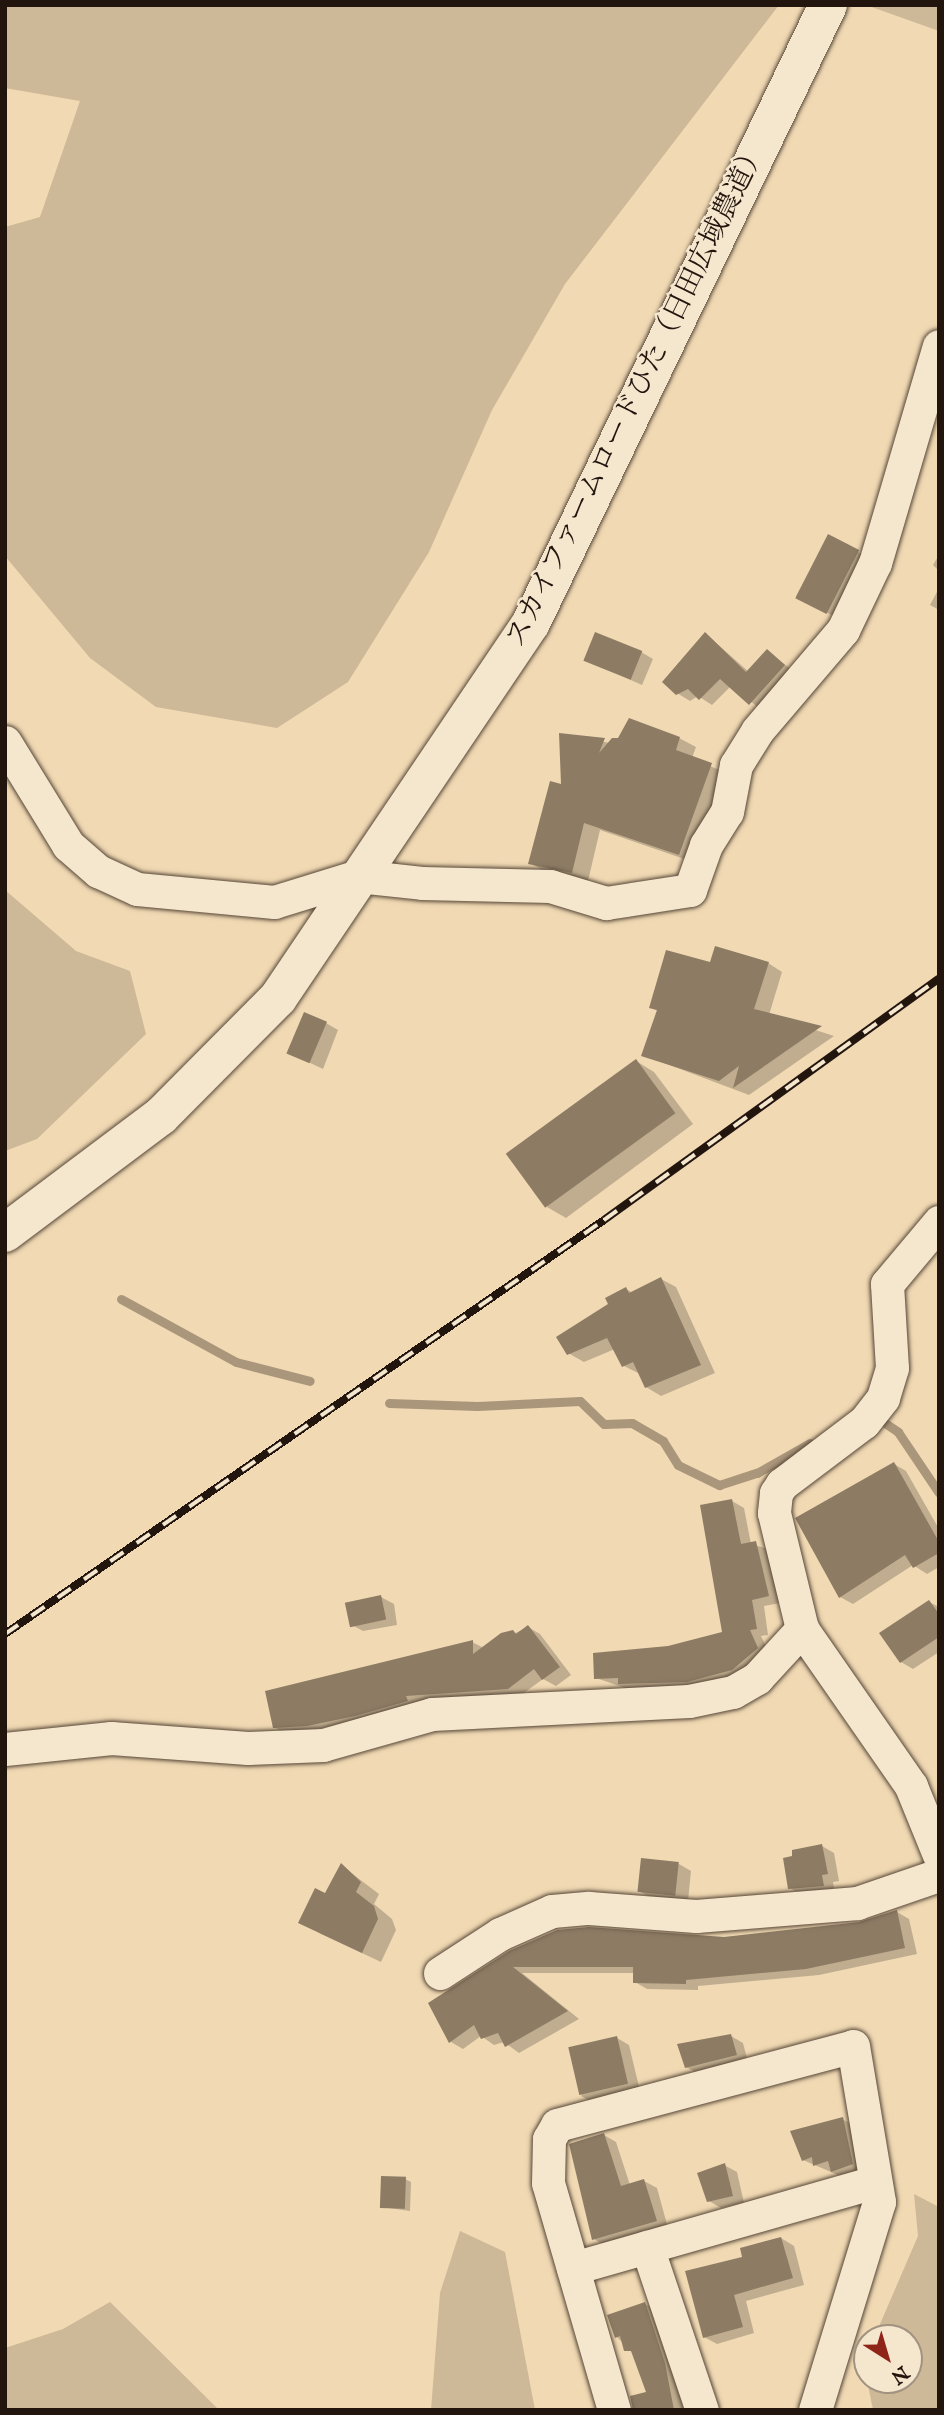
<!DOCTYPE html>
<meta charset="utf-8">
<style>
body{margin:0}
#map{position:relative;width:944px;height:2415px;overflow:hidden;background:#f0d9b3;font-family:"IM FELL English","Noto Serif JP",serif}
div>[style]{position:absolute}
.green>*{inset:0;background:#cdb897}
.shadow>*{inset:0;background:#0003;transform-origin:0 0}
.stream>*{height:9px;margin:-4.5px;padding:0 4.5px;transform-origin:4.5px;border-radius:4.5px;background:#aa967b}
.building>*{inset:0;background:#8d7b64;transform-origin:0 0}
.roads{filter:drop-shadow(0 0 2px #564637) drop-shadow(0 0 2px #564637)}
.street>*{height:33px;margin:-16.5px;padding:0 16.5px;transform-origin:16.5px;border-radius:16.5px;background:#f5e6ce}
.secondary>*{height:38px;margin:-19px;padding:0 19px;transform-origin:19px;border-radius:19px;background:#f5e6ce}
.rail>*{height:8px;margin-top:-4px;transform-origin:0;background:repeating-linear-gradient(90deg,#f5e6ce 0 16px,#22150e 0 32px);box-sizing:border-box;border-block:2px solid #22150e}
span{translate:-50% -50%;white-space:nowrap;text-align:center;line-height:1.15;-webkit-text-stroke:5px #f5e6ce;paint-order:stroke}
.street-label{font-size:28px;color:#22150e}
.frame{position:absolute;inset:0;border:7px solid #22150e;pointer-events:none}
.north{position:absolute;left:853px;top:2324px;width:70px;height:70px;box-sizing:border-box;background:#f5e6ce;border:2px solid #a19281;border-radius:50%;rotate:143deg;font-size:19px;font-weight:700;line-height:28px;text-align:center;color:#22150e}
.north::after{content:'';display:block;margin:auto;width:24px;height:32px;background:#8f2418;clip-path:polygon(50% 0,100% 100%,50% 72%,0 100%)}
</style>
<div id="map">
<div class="green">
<div style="clip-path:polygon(5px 5px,779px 5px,565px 284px,492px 410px,429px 552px,348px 682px,277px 728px,156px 707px,90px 658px,5px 556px,5px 227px,40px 217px,80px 101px,5px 88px)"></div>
<div style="clip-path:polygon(866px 5px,939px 5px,939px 31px)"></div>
<div style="clip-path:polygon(5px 890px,76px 951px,130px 971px,146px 1034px,37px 1139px,5px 1151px)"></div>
<div style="clip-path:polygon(914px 2194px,939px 2207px,939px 2410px,873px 2410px,867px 2380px,909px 2380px,909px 2338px,874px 2338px,918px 2236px)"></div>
<div style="clip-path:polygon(460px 2231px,505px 2252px,535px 2410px,431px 2410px,440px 2293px)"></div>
<div style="clip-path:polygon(110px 2302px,219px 2410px,5px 2410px,5px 2348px,63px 2329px)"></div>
</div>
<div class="shadow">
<div style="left:828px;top:536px;width:45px;height:68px;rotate:28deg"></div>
<div style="clip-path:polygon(939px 555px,939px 571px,933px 565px)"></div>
<div style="clip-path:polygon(939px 588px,939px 610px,930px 605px)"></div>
<div style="clip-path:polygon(706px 634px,749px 672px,767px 651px,796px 673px,763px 711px,731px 686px,712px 705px,698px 696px,690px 701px,677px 693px)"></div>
<div style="clip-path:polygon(641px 652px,653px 659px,642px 685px,586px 660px)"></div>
<div style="clip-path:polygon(561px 734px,610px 743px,679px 738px,696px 747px,692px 758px,728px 774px,696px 863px,600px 830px,588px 881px,546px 872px,530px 863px,563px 787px)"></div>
<div style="clip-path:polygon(768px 963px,782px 972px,769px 1015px,834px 1036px,749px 1095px,643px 1055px,658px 1011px,652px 1008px,711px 965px)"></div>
<div style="clip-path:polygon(326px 1023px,338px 1030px,323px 1069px,289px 1053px)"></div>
<div style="clip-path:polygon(636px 1061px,654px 1072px,693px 1124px,566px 1218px,547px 1207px)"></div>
<div style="clip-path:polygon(661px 1279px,676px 1287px,715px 1373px,661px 1396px,646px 1387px,640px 1374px,624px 1366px,615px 1349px,584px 1362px,568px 1353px,626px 1289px,633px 1293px)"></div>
<div style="clip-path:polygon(894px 1464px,906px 1471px,939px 1529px,939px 1567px,927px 1574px,913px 1565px,853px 1604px,840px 1597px)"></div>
<div style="clip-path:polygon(732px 1501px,744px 1508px,751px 1544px,768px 1549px,780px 1603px,764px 1606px,768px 1635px,761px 1636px,770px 1655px,735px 1680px,631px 1690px,596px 1678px,668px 1648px,724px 1633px)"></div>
<div style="clip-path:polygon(381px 1597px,394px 1604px,397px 1625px,363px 1631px,350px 1624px)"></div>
<div style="clip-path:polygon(929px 1602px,939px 1607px,939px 1652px,913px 1669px,901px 1662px)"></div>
<div style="clip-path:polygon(528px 1627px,540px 1634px,571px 1675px,556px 1686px,543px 1679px,521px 1695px,286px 1734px,274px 1727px,472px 1642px,484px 1648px)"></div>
<div style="clip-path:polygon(822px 1846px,834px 1853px,839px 1881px,833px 1882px,835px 1893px,802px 1895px,790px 1888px)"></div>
<div style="clip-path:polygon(679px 1864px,691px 1871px,688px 1901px,652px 1898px,639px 1891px)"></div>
<div style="clip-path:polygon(342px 1866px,379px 1894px,374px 1904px,392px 1919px,396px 1930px,381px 1962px,319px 1933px,326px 1895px)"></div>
<div style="clip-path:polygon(897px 1912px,909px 1919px,917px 1954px,819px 1975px,698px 1986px,698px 1990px,647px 1989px,635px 1982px,635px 1973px,522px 1973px,579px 2019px,519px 2053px,504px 2042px,494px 2045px,481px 2036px,463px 2049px,451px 2042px,510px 1953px,724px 1939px,859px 1924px)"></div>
<div style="clip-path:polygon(731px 2036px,743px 2043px,748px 2062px,699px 2074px,686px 2067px)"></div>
<div style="clip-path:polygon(617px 2038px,629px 2045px,640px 2091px,594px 2103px,581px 2096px)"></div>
<div style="clip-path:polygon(842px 2119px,855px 2126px,865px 2170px,845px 2178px,803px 2160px)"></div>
<div style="clip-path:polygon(604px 2135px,616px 2142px,630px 2185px,644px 2181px,657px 2188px,668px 2228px,606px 2246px,594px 2239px)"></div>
<div style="clip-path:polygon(724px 2165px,737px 2172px,744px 2203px,721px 2208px,709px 2201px)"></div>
<div style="clip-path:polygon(405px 2179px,411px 2182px,410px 2211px,382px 2207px)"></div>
<div style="clip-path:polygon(781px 2238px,794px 2246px,804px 2285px,746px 2301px,754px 2333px,717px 2344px,704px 2337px,744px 2258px)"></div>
<div style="clip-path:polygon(645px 2304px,658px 2311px,684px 2410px,641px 2410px,648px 2393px,635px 2355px,616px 2336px)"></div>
</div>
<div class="stream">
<div style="left:121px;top:1299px;width:131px;rotate:28.7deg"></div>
<div style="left:236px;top:1362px;width:76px;rotate:14.4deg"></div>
<div style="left:389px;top:1403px;width:88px;rotate:2deg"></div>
<div style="left:477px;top:1406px;width:103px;rotate:-2.8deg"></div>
<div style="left:580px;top:1401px;width:33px;rotate:44deg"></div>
<div style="left:604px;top:1424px;width:28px;rotate:-2deg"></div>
<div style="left:632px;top:1423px;width:36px;rotate:30deg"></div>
<div style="left:663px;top:1441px;width:28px;rotate:58deg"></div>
<div style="left:678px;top:1465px;width:46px;rotate:26deg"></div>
<div style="left:719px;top:1485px;width:40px;rotate:-18deg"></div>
<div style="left:757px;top:1473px;width:61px;rotate:-29.5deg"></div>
<div style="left:876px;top:1417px;width:27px;rotate:34deg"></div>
<div style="left:898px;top:1432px;width:73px;rotate:56.1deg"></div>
</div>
<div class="building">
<div style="left:828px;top:534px;width:35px;height:72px;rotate:27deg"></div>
<div style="left:595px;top:632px;width:51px;height:31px;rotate:22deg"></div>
<div style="clip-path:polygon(705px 632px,746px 672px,767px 649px,785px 665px,749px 705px,720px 679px,699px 700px,688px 689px,676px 695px,662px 682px)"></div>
<div style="clip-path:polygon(629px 718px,680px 737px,676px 750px,712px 763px,679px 855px,584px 823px,572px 873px,528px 864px,550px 781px,561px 784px,559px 733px,605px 738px,599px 753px,612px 738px,618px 738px)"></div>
<div style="clip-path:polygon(715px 946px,769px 962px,754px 1009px,822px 1026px,733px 1088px,739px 1066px,719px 1081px,641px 1056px,657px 1010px,649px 1008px,666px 950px,710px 962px)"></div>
<div style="left:304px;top:1012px;width:25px;height:45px;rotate:23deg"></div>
<div style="left:636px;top:1059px;width:67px;height:161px;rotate:54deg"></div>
<div style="clip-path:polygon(661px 1277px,701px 1365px,645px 1388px,633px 1362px,622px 1367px,607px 1338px,567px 1355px,556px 1337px,608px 1304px,605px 1298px,626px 1287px,629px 1293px)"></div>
<div style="clip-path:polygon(894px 1462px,939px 1542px,939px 1553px,913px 1568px,905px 1555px,839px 1598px,795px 1518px)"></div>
<div style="clip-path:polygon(732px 1499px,741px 1544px,756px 1541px,769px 1596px,752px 1600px,757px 1629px,750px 1630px,758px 1648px,732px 1670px,687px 1682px,618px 1684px,618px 1678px,594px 1679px,593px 1653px,668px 1646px,722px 1632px,700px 1505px)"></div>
<div style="left:381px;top:1595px;width:25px;height:37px;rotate:78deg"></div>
<div style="clip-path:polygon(929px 1600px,939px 1614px,939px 1637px,900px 1663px,879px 1633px)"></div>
<div style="clip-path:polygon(528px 1625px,560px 1667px,542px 1680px,534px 1669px,508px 1689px,406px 1696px,408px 1701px,355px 1716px,307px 1726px,273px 1728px,265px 1691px,473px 1640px,473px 1654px,501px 1633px,513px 1630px,516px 1634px)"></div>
<div style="clip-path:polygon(822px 1844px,828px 1874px,822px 1875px,824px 1886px,788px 1889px,783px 1858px,792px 1856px,792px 1850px)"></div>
<div style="left:641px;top:1858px;width:38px;height:34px;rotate:6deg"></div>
<div style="clip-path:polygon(341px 1863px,361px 1882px,356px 1892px,374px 1906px,378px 1919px,362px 1953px,298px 1923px,315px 1888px,325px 1893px)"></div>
<div style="clip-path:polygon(897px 1910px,905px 1948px,806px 1969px,686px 1980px,686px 1984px,633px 1983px,633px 1967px,513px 1967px,568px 2011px,505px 2047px,498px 2033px,481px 2039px,474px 2025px,449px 2043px,428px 2003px,509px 1951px,557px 1930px,589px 1927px,724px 1937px,859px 1922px)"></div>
<div style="clip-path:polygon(731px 2034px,737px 2055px,685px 2068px,677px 2044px)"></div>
<div style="left:617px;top:2036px;width:49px;height:50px;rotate:77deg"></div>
<div style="clip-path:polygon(843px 2117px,853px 2164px,831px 2172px,828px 2161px,813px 2166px,812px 2157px,802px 2161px,790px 2131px)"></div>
<div style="clip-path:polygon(604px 2133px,621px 2186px,644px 2179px,657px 2221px,592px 2240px,569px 2144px)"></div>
<div style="clip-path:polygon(725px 2163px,733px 2196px,707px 2202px,697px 2173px)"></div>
<div style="left:381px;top:2176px;width:25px;height:32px;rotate:2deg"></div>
<div style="clip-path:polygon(781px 2237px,793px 2278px,734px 2295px,743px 2327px,703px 2338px,685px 2271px,742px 2257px,740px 2248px)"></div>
<div style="clip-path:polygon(645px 2302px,665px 2363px,674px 2410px,633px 2410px,630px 2396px,646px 2392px,631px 2351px,624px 2351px,620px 2336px,615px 2338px,607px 2315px)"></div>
</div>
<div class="roads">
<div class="street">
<div style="left:5px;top:742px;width:121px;rotate:58.5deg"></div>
<div style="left:68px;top:845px;width:40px;rotate:41deg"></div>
<div style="left:98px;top:871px;width:43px;rotate:24.8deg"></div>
<div style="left:137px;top:889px;width:138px;rotate:5.4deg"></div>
<div style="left:274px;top:902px;width:88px;rotate:-17.2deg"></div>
<div style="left:358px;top:876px;width:64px;rotate:6.2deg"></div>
<div style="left:422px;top:883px;width:128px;rotate:1.3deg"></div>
<div style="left:550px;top:886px;width:59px;rotate:16.9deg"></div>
<div style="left:606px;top:903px;width:85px;rotate:-8.8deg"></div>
<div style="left:690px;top:890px;width:48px;rotate:-70.4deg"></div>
<div style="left:706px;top:845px;width:39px;rotate:-58deg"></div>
<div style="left:727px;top:812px;width:48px;rotate:-79.2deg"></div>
<div style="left:736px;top:765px;width:40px;rotate:-58deg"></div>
<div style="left:757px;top:731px;width:133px;rotate:-49.6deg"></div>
<div style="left:843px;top:630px;width:74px;rotate:-64.5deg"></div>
<div style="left:875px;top:563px;width:226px;rotate:-73.6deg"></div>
<div style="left:939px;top:1222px;width:81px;rotate:130deg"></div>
<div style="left:887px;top:1284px;width:84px;rotate:86.6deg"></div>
<div style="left:892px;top:1368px;width:31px;rotate:107deg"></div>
<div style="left:883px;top:1398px;width:31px;rotate:128deg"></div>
<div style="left:864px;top:1422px;width:103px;rotate:142.9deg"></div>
<div style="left:782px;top:1484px;width:11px;rotate:124deg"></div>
<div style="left:776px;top:1493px;width:20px;rotate:96deg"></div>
<div style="left:774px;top:1513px;width:119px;rotate:76.4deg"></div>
<div style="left:802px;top:1629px;width:191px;rotate:55.2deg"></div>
<div style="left:911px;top:1786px;width:74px;rotate:67.9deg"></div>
<div style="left:5px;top:1749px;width:107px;rotate:-5.9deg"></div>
<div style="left:111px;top:1738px;width:137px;rotate:4.2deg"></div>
<div style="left:248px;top:1748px;width:75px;rotate:-2.3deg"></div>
<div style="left:323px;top:1745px;width:113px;rotate:-15.9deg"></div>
<div style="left:432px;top:1714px;width:257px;rotate:-2.9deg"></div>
<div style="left:689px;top:1701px;width:45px;rotate:-11.6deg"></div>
<div style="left:733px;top:1692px;width:28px;rotate:-30deg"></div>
<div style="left:757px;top:1678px;width:67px;rotate:-47.4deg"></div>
<div style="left:440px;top:1973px;width:72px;rotate:-33deg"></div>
<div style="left:500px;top:1934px;width:57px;rotate:-23.9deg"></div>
<div style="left:552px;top:1911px;width:37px;rotate:-5deg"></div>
<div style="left:589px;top:1908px;width:107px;rotate:4.3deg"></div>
<div style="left:696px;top:1916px;width:162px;rotate:-4.6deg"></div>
<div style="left:857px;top:1903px;width:87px;rotate:-18.9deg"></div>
<div style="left:647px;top:2247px;width:172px;rotate:71.4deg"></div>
<div style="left:573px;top:2268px;width:314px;rotate:-15.9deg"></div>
<div style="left:614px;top:2410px;width:236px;rotate:-106.2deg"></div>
<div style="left:548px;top:2183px;width:44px;rotate:-88.7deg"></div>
<div style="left:549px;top:2139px;width:16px;rotate:-60deg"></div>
<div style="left:557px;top:2125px;width:306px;rotate:-14.9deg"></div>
<div style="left:853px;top:2046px;width:158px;rotate:80.5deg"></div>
<div style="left:879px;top:2202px;width:218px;rotate:107.1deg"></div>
</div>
<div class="secondary">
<div style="left:5px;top:1233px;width:195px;rotate:-36.9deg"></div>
<div style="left:161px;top:1116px;width:166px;rotate:-45.2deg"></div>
<div style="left:278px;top:998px;width:452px;rotate:-56deg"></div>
<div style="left:531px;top:623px;width:686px;rotate:-64.33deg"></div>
</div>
</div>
<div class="rail">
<div style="left:5px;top:1634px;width:728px;rotate:-34.65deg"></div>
<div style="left:604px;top:1220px;width:413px;rotate:-35.8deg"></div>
</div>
<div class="street-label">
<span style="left:637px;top:395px;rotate:-64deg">スカイファームロードひた（日田広域農道）</span>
</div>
<div class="frame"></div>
<div class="north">N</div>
</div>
